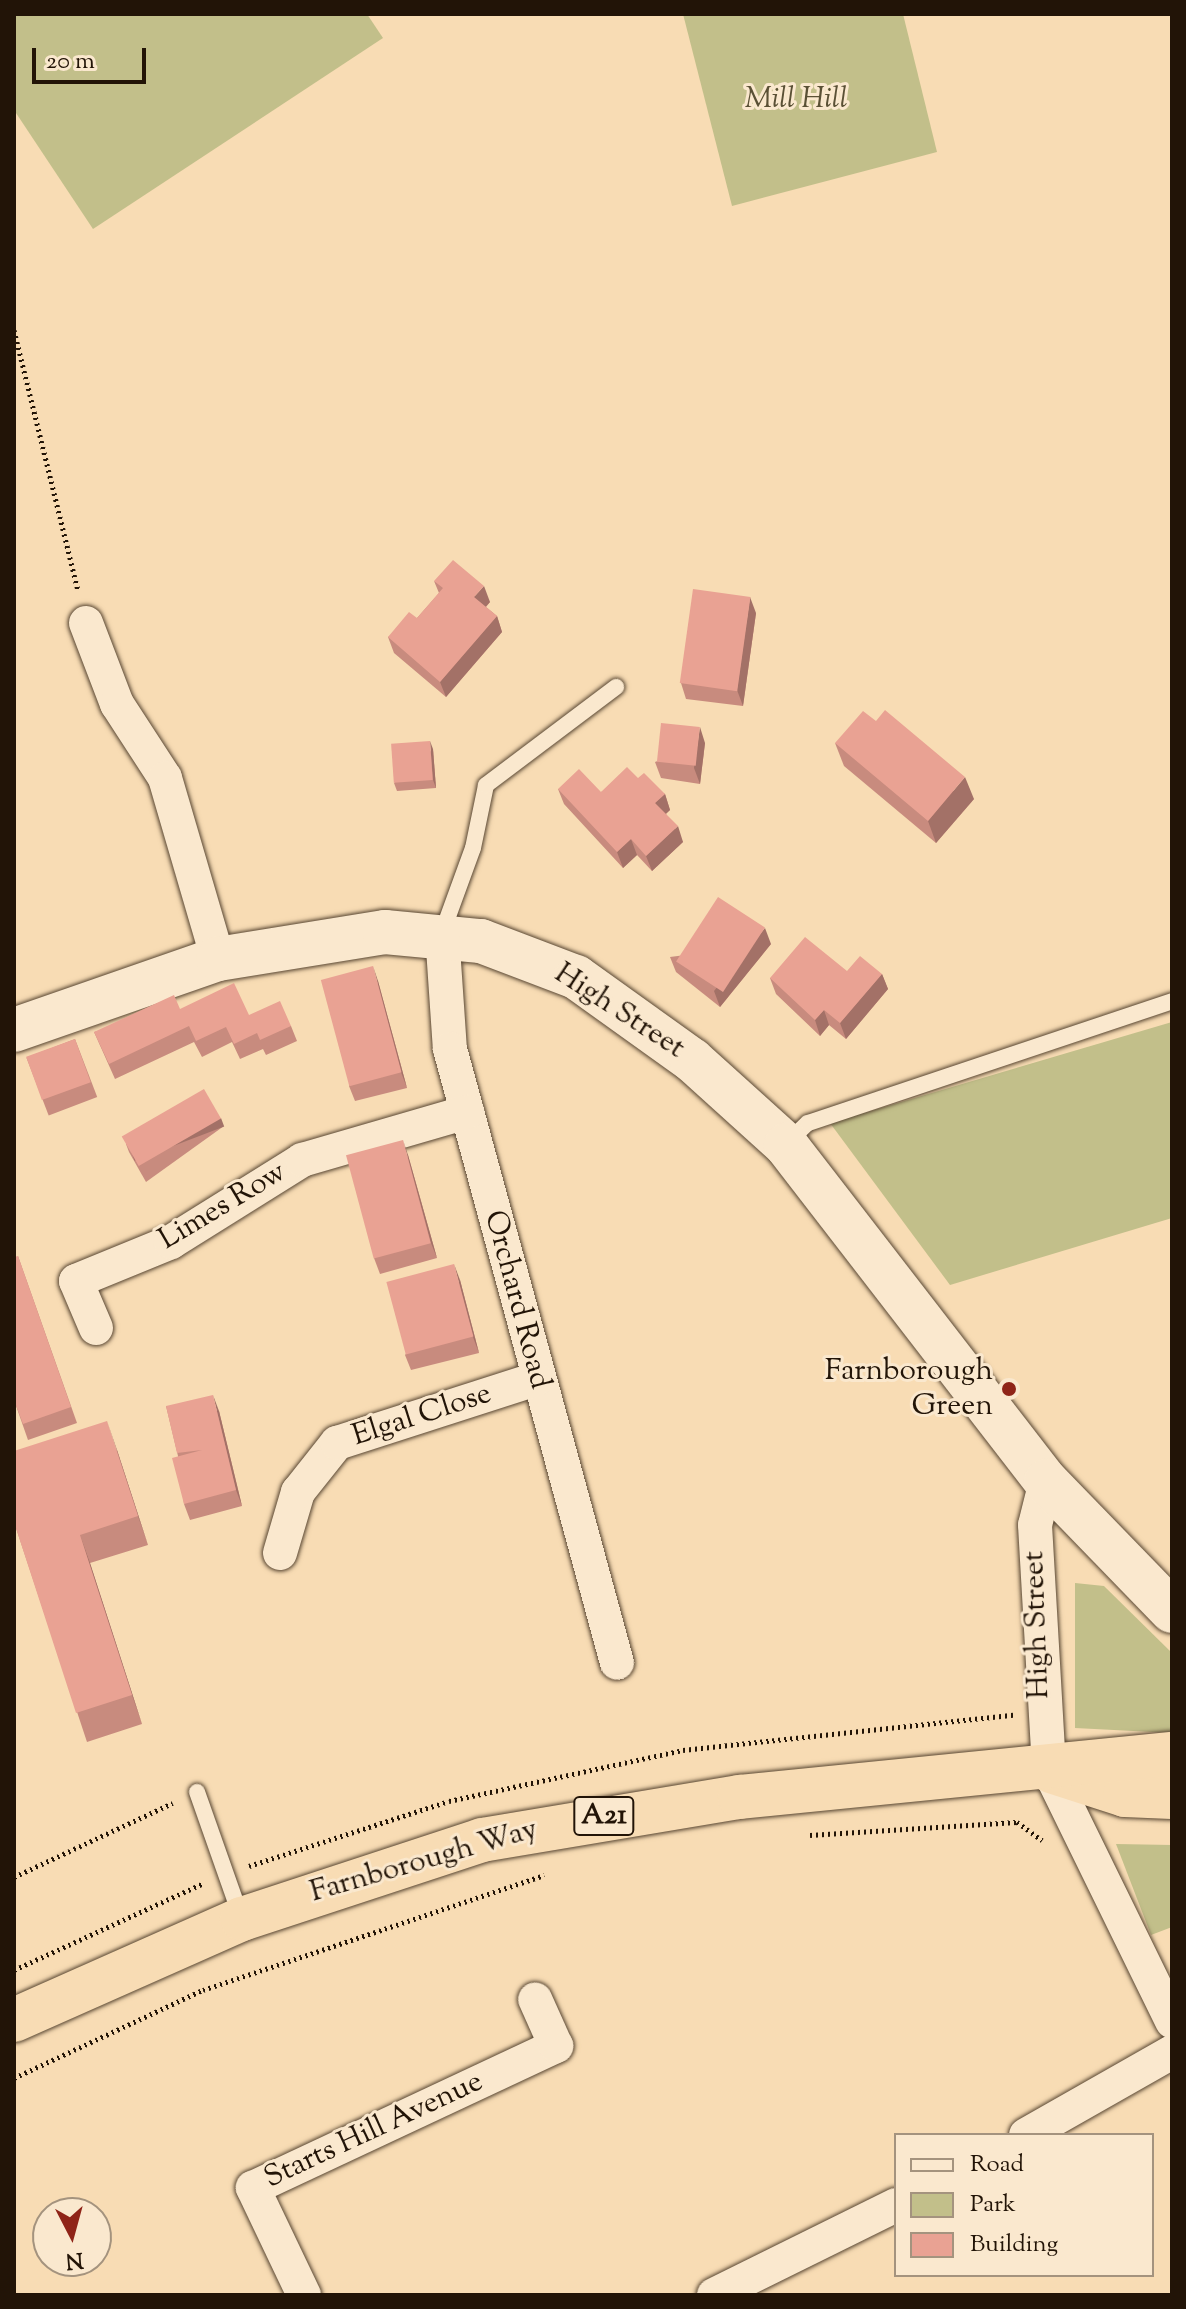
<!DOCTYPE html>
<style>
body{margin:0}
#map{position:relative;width:1186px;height:2309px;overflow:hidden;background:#f8dcb4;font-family:"Sorts Mill Goudy",serif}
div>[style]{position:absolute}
.green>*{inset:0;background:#c2bf8a}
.path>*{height:5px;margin-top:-2.5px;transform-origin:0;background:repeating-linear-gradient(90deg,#221407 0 2px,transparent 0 6px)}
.roads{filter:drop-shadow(0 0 2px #584632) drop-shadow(0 0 2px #584632)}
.lane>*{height:16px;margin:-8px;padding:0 8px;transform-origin:8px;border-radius:8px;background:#fae8ce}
.street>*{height:34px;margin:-17px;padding:0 17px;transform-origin:17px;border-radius:17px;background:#fae8ce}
.secondary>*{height:44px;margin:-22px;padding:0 22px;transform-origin:22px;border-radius:22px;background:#fae8ce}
.highway>*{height:44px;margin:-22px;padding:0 22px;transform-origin:22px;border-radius:22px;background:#f8dcb4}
.wall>*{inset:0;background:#c88b7e;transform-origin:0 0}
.shaded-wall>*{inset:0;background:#a37167;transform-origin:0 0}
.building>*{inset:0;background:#e9a293;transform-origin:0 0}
.dots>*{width:22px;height:22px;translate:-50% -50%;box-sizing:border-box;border:4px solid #fae8ce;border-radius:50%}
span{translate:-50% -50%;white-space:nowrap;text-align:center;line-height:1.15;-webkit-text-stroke:6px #fae8ce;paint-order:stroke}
.shield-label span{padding:2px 6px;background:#fae8ce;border:2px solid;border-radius:6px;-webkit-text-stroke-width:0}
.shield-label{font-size:28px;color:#221407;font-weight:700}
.park-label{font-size:30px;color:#5a5035;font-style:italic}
.street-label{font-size:30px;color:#221407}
.poi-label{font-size:30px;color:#221407}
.right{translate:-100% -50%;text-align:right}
.frame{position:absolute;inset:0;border:16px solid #221407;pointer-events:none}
.legend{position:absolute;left:894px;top:2133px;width:260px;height:144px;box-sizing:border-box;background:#fae8ce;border:2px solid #a4937e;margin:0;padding:10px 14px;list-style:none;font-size:24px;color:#221407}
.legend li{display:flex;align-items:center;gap:16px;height:40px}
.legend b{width:40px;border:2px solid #a4937e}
.north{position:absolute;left:32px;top:2197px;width:80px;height:80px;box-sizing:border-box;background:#fae8ce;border:2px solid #a4937e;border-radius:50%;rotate:174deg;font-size:22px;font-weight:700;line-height:32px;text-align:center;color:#221407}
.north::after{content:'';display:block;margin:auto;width:28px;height:36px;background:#8f2418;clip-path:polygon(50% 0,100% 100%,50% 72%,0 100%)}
.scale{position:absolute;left:32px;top:48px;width:114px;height:36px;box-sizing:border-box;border:4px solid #221407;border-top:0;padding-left:10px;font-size:24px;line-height:28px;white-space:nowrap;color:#221407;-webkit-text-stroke:6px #fae8ce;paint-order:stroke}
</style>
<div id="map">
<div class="green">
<div style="clip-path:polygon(14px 14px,367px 14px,383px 38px,93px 229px,14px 110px)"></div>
<div style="clip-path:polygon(683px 14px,903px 14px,937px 152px,732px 206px)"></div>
<div style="clip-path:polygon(1172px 1022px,1172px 1218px,950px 1285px,830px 1123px)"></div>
<div style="clip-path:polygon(1075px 1583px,1104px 1586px,1172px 1653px,1172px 1733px,1075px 1728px)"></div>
<div style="clip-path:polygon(1116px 1844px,1172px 1845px,1172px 1927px,1151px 1935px)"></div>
</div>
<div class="path">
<div style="left:14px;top:330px;width:269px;rotate:76.2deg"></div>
<div style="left:810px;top:1835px;width:207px;rotate:-3.6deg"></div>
<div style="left:1017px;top:1822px;width:31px;rotate:36deg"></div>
<div style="left:249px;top:1866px;width:210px;rotate:-18deg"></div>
<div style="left:449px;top:1801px;width:239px;rotate:-12.3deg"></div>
<div style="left:683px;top:1750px;width:332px;rotate:-6.1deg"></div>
<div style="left:14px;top:1877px;width:175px;rotate:-25deg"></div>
<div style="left:14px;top:1970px;width:207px;rotate:-24.6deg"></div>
<div style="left:14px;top:2078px;width:208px;rotate:-25deg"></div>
<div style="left:203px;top:1990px;width:360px;rotate:-18.6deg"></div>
</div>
<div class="roads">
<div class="lane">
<div style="left:442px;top:933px;width:90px;rotate:-70deg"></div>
<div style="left:473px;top:848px;width:64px;rotate:-78.3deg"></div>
<div style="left:486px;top:785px;width:163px;rotate:-37deg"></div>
<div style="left:786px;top:1144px;width:30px;rotate:-44deg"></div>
<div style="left:808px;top:1123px;width:384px;rotate:-18.5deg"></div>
<div style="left:197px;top:1792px;width:133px;rotate:70.6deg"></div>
</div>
<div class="street">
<div style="left:86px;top:623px;width:87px;rotate:69.1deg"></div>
<div style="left:117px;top:704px;width:88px;rotate:57deg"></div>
<div style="left:165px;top:778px;width:189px;rotate:73.7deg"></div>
<div style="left:442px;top:933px;width:116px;rotate:86.1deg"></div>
<div style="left:450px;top:1049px;width:636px;rotate:74.78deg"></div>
<div style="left:96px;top:1328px;width:51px;rotate:-113.1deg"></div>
<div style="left:76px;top:1281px;width:103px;rotate:-22.3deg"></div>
<div style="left:171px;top:1242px;width:155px;rotate:-32deg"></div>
<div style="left:302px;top:1160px;width:172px;rotate:-16.2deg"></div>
<div style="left:1046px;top:1481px;width:45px;rotate:104deg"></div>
<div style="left:1035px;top:1525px;width:245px;rotate:86.7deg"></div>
<div style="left:1049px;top:1770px;width:280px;rotate:63.9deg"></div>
<div style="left:280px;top:1553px;width:64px;rotate:-73.6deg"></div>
<div style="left:298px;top:1492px;width:63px;rotate:-51.5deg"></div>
<div style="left:337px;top:1443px;width:209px;rotate:-17.8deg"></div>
<div style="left:1026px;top:2135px;width:168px;rotate:-29.6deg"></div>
<div style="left:304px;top:2295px;width:119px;rotate:-115.5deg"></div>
<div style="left:253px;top:2188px;width:335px;rotate:-25.1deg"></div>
<div style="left:556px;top:2046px;width:51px;rotate:-114.1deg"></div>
<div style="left:714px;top:2295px;width:203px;rotate:-26.3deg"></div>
</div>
<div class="secondary">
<div style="left:14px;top:1030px;width:216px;rotate:-19.2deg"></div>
<div style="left:218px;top:959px;width:169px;rotate:-9.2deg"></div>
<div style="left:385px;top:932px;width:96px;rotate:5.4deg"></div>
<div style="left:481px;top:941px;width:102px;rotate:20.8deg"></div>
<div style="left:576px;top:977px;width:143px;rotate:35.6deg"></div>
<div style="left:692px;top:1060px;width:127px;rotate:42.1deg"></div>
<div style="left:786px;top:1145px;width:425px;rotate:52.3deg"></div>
<div style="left:1046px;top:1481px;width:181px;rotate:45.9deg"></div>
</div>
<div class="highway">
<div style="left:1051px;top:1771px;width:78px;rotate:18deg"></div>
<div style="left:1125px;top:1795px;width:47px;rotate:2.4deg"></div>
<div style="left:14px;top:2020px;width:249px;rotate:-23.9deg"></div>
<div style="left:242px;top:1919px;width:253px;rotate:-18.2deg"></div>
<div style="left:482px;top:1840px;width:262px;rotate:-9.5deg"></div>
<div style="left:740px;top:1797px;width:434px;rotate:-5.7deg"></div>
</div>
</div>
<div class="wall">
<div style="clip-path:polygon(434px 581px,490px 602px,486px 607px,497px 616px,502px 632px,446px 697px,394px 653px,388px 637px,417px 618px,439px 593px)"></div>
<div style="clip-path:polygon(756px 613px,743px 706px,686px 699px,681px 683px)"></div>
<div style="clip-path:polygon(705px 743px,700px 784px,661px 778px,655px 762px)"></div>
<div style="clip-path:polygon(835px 743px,974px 799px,936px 843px,844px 766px)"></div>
<div style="clip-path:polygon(433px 749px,436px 788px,397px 791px,394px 783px)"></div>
<div style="clip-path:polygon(638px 778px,665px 794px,670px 810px,666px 814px,683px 842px,652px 871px,637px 855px,623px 868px,564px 804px,558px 789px,601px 792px)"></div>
<div style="clip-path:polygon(771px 944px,720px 1007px,676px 972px,670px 957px)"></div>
<div style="clip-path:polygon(847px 971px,882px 974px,888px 989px,846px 1039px,829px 1025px,820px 1036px,776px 994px,770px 978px)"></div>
<div style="clip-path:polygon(378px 981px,407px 1088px,355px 1101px,349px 1086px)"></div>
<div style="clip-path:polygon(180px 1009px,249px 1015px,291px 1026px,297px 1041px,266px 1055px,263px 1049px,240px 1059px,232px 1042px,202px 1057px,194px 1042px,115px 1079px,94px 1032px)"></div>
<div style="left:75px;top:1039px;width:62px;height:52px;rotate:69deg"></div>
<div style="clip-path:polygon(224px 1126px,146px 1182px,129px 1152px,126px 1144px)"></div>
<div style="clip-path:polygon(408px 1155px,437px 1258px,380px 1274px,374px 1258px)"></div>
<div style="clip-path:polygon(18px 1256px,77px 1423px,28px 1440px,14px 1400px)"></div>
<div style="clip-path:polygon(460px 1280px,479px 1353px,411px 1370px,405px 1355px)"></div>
<div style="clip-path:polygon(166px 1406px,219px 1411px,242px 1506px,190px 1520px,184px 1504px,178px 1456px)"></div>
<div style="clip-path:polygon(117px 1450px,148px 1545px,90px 1563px,142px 1724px,87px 1742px,14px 1522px)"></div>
</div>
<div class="shaded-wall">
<div style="clip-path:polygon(484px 586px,490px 602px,480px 613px,474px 597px)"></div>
<div style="clip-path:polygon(750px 597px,756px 613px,743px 706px,737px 690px)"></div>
<div style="clip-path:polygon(497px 616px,502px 632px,446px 697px,440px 682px)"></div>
<div style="clip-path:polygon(700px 727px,705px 743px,700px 784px,694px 768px)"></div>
<div style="clip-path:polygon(430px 741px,433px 749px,436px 788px,433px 780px)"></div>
<div style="clip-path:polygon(965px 777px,974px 799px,936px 843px,928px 821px)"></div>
<div style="clip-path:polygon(665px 794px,670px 810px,661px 818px,655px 803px)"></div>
<div style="clip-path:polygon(678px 826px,683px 842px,652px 871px,646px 856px)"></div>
<div style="clip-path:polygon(631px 839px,637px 855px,623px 868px,617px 852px)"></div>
<div style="clip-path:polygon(765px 928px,771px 944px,720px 1007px,714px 991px)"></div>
<div style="clip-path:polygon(373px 966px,378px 981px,407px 1088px,401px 1072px)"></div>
<div style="clip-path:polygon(882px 974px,888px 989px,846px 1039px,840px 1023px)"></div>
<div style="clip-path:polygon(824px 1010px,829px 1025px,820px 1036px,815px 1020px)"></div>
<div style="left:221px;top:1118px;width:9px;height:96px;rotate:69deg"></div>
<div style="clip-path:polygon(403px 1140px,408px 1155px,437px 1258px,431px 1243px)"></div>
<div style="clip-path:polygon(454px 1264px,460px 1280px,479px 1353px,473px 1337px)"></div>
<div style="clip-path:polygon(213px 1395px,219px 1411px,242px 1506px,236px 1490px)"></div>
<div style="clip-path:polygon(107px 1421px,117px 1450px,148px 1545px,138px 1516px)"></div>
<div style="clip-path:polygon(80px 1535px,90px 1563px,142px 1724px,132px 1695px)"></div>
</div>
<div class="building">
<div style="clip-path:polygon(453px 560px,484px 586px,474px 597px,497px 616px,440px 682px,388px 637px,409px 612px,417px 618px,443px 588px,434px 581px)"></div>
<div style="left:693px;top:589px;width:58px;height:95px;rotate:8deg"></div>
<div style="clip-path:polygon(885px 710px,965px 777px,928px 821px,835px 743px,863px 711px,876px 721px)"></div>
<div style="left:661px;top:723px;width:39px;height:39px;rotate:6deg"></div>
<div style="left:430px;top:741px;width:39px;height:39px;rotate:86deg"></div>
<div style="clip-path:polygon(627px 767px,638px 778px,644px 773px,665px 794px,655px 803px,678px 826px,646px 856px,631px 839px,617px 852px,558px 789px,579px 769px,601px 792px)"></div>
<div style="left:718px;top:897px;width:56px;height:77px;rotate:33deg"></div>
<div style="clip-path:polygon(805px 937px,847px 971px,860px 956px,882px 974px,840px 1023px,824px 1010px,815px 1020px,770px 978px)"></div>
<div style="left:373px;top:966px;width:110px;height:54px;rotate:75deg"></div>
<div style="clip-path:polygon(234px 983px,249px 1015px,280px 1001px,291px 1026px,260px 1040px,257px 1033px,234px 1044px,226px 1027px,196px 1041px,189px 1026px,109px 1064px,94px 1032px,174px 995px,180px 1009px)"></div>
<div style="left:75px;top:1039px;width:46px;height:52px;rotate:70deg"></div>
<div style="left:204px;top:1089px;width:34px;height:95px;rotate:60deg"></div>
<div style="left:403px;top:1140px;width:107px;height:59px;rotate:75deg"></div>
<div style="clip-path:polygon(18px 1256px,71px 1407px,23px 1424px,14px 1400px,14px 1257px)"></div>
<div style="left:454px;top:1264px;width:75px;height:70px;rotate:75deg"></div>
<div style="clip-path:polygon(213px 1395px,236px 1490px,184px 1504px,172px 1458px,202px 1450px,177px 1453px,166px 1406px)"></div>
<div style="clip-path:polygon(107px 1421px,138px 1516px,80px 1535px,132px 1695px,76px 1713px,14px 1522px,14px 1451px)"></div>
</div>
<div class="dots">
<div style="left:1009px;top:1389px;background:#8f2418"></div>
</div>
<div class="shield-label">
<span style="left:604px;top:1816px">A21</span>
</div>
<div class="park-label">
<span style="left:796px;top:100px">Mill Hill</span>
</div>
<div class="street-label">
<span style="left:619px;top:1012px;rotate:33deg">High Street</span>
<span style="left:223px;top:1207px;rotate:-31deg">Limes Row</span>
<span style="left:516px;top:1300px;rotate:75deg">Orchard Road</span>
<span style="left:422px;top:1416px;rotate:-18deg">Elgal Close</span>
<span style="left:1038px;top:1625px;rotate:-92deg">High Street</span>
<span style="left:424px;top:1862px;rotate:-16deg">Farnborough Way</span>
<span style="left:374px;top:2131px;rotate:-25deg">Starts Hill Avenue</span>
</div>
<div class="poi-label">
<span class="right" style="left:993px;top:1389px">Farnborough<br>Green</span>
</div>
<div class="frame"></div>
<ul class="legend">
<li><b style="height:10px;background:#fae8ce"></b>Road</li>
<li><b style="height:22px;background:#c2bf8a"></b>Park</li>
<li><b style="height:22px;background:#e9a293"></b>Building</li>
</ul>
<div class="north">N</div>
<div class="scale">20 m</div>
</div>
